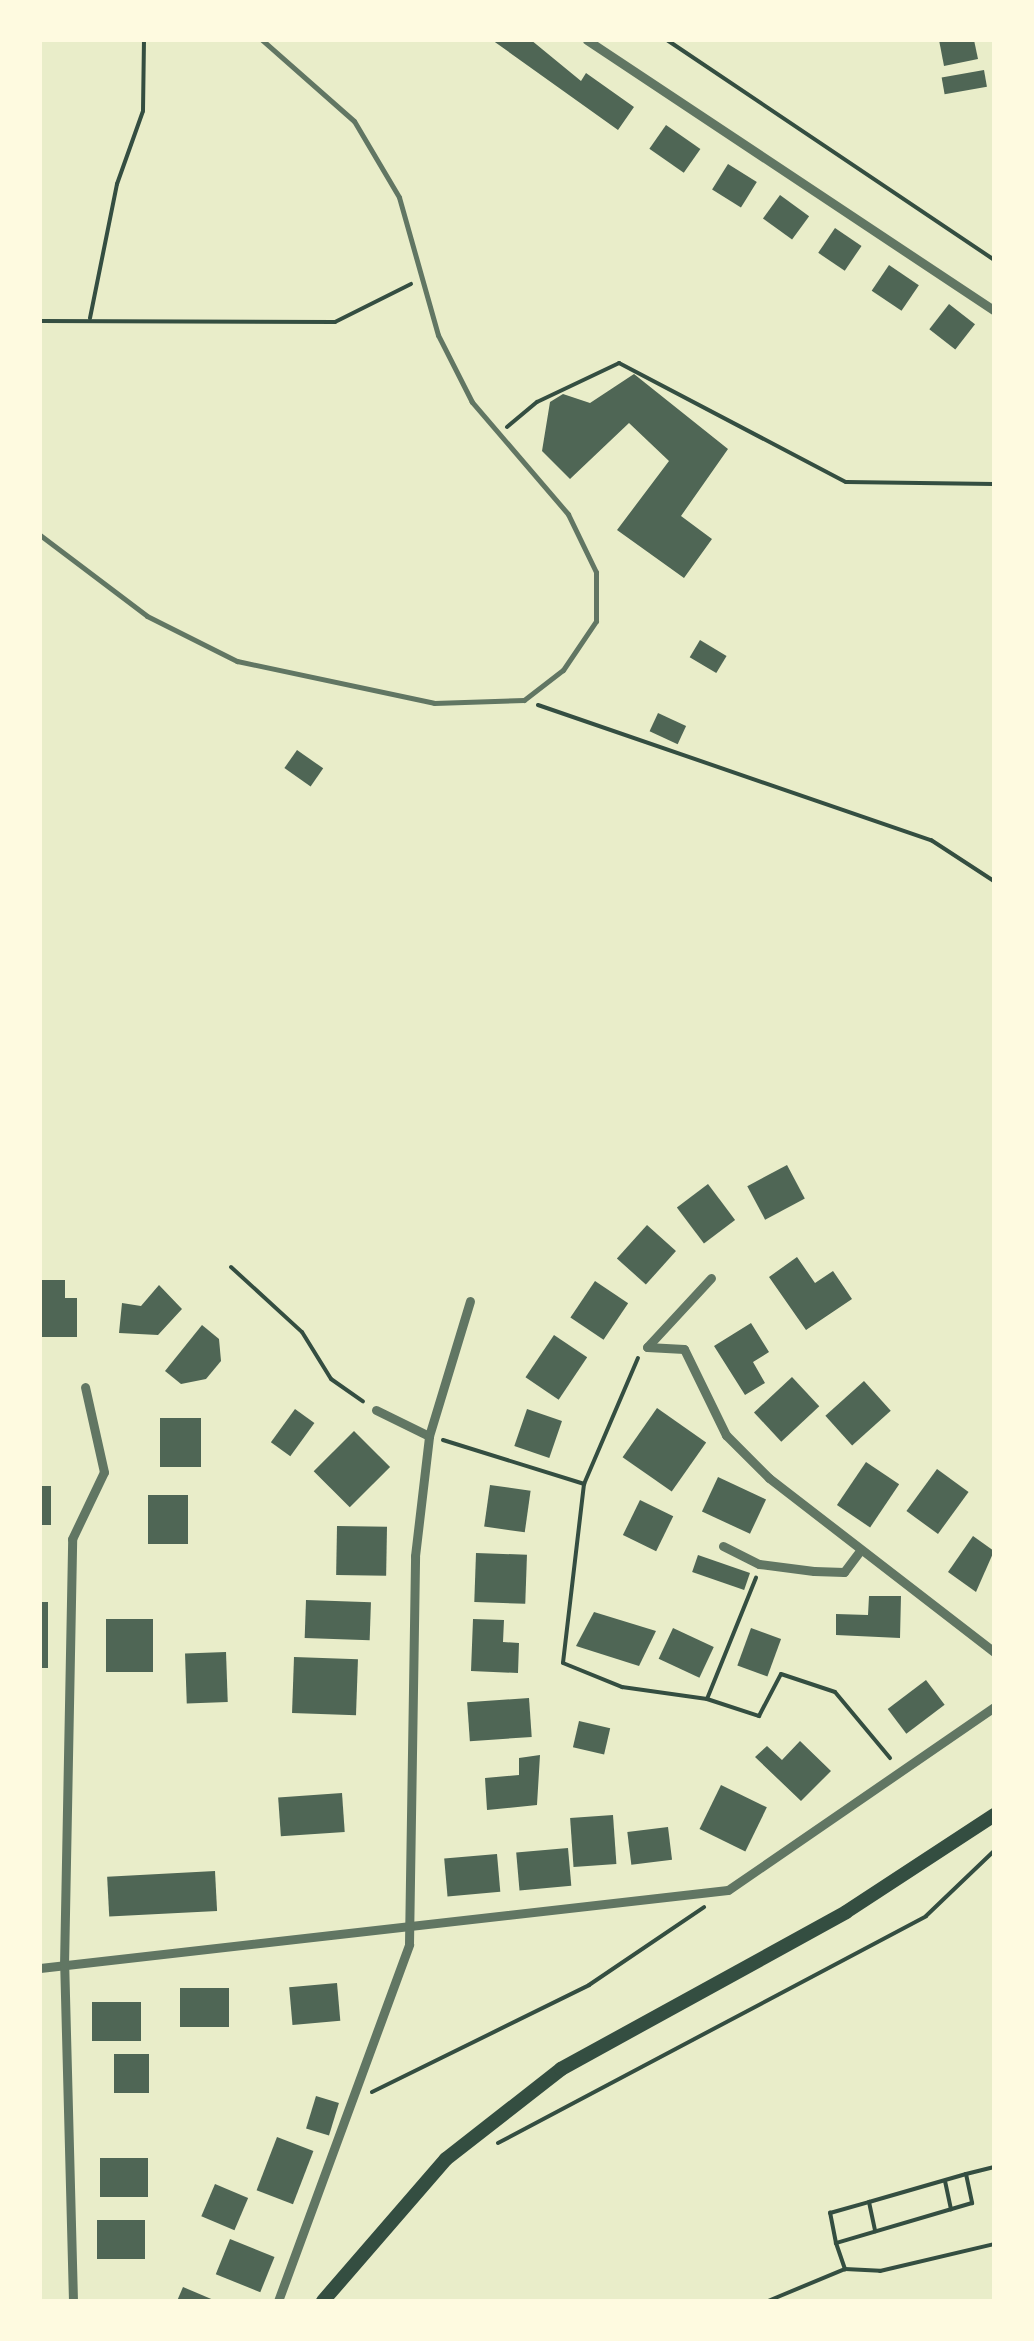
<!DOCTYPE html>
<style>
body{margin:0}
#map{position:relative;width:1034px;height:2341px;overflow:hidden;background:#e9edc9;font-family:"PT Sans",sans-serif}
div>[style]{position:absolute}
.building>*{inset:0;background:#4f6655;transform-origin:0 0}
.path>*{height:4px;margin:-2px;padding:0 2px;transform-origin:2px;border-radius:2px;background:#344e41}
.service>*{height:5px;margin:-2.5px;padding:0 2.5px;transform-origin:2.5px;border-radius:2.5px;background:#617663}
.minor>*{height:9px;margin:-4.5px;padding:0 4.5px;transform-origin:4.5px;border-radius:4.5px;background:#617663}
.primary>*{height:14px;margin:-7px;padding:0 7px;transform-origin:7px;border-radius:7px;background:#344e41}
span{translate:-50% -50%;white-space:nowrap;text-align:center;line-height:1.15;-webkit-text-stroke:8px #fefae0;paint-order:stroke}
.frame{position:absolute;inset:0;border:42px solid #fefae0;pointer-events:none}
</style>
<div id="map">
<div class="building">
<div style="clip-path:polygon(492px 40px,531px 40px,581px 81px,586px 73px,634px 107px,618px 130px)"></div>
<div style="clip-path:polygon(939px 40px,974px 40px,978px 59px,944px 66px)"></div>
<div style="left:984px;top:70px;width:17px;height:43px;rotate:80deg"></div>
<div style="left:666px;top:125px;width:42px;height:29px;rotate:35deg"></div>
<div style="left:728px;top:164px;width:34px;height:30px;rotate:32deg"></div>
<div style="left:780px;top:195px;width:36px;height:29px;rotate:36deg"></div>
<div style="left:835px;top:228px;width:32px;height:30px;rotate:34deg"></div>
<div style="left:889px;top:265px;width:36px;height:31px;rotate:34deg"></div>
<div style="left:949px;top:304px;width:33px;height:32px;rotate:38deg"></div>
<div style="clip-path:polygon(634px 374px,728px 449px,681px 516px,712px 539px,684px 578px,617px 530px,669px 461px,629px 423px,570px 479px,542px 451px,550px 402px,563px 394px,590px 403px)"></div>
<div style="left:700px;top:640px;width:31px;height:20px;rotate:31deg"></div>
<div style="left:658px;top:713px;width:31px;height:20px;rotate:25deg"></div>
<div style="left:297px;top:750px;width:32px;height:22px;rotate:35deg"></div>
<div style="left:787px;top:1165px;width:38px;height:45px;rotate:62deg"></div>
<div style="left:708px;top:1184px;width:45px;height:39px;rotate:53deg"></div>
<div style="left:647px;top:1225px;width:39px;height:45px;rotate:42deg"></div>
<div style="clip-path:polygon(797px 1257px,815px 1283px,833px 1271px,852px 1299px,806px 1330px,769px 1277px)"></div>
<div style="clip-path:polygon(40px 1280px,65px 1280px,65px 1298px,77px 1298px,77px 1337px,40px 1337px)"></div>
<div style="left:595px;top:1281px;width:40px;height:44px;rotate:34deg"></div>
<div style="clip-path:polygon(159px 1285px,182px 1309px,158px 1335px,119px 1333px,122px 1303px,141px 1306px)"></div>
<div style="clip-path:polygon(751px 1323px,769px 1352px,753px 1362px,765px 1383px,745px 1395px,714px 1346px)"></div>
<div style="clip-path:polygon(202px 1325px,219px 1339px,221px 1361px,206px 1379px,181px 1384px,165px 1371px)"></div>
<div style="left:554px;top:1335px;width:40px;height:51px;rotate:34deg"></div>
<div style="left:792px;top:1377px;width:40px;height:52px;rotate:47deg"></div>
<div style="left:864px;top:1381px;width:40px;height:52px;rotate:48deg"></div>
<div style="left:657px;top:1408px;width:60px;height:60px;rotate:35deg"></div>
<div style="left:295px;top:1409px;width:24px;height:41px;rotate:36deg"></div>
<div style="left:527px;top:1409px;width:37px;height:39px;rotate:19deg"></div>
<div style="left:160px;top:1418px;width:41px;height:49px"></div>
<div style="left:354px;top:1431px;width:51px;height:57px;rotate:45deg"></div>
<div style="left:866px;top:1462px;width:40px;height:52px;rotate:34deg"></div>
<div style="left:937px;top:1469px;width:39px;height:52px;rotate:36deg"></div>
<div style="left:718px;top:1477px;width:53px;height:38px;rotate:25deg"></div>
<div style="left:490px;top:1485px;width:41px;height:42px;rotate:8deg"></div>
<div style="left:40px;top:1486px;width:11px;height:39px"></div>
<div style="left:148px;top:1495px;width:40px;height:49px"></div>
<div style="left:640px;top:1500px;width:37px;height:39px;rotate:26deg"></div>
<div style="left:337px;top:1526px;width:50px;height:49px;rotate:1deg"></div>
<div style="clip-path:polygon(973px 1536px,994px 1551px,976px 1592px,948px 1572px)"></div>
<div style="left:476px;top:1553px;width:51px;height:49px;rotate:2deg"></div>
<div style="left:698px;top:1555px;width:55px;height:18px;rotate:19deg"></div>
<div style="clip-path:polygon(869px 1596px,901px 1596px,900px 1638px,836px 1635px,836px 1614px,868px 1615px)"></div>
<div style="left:306px;top:1600px;width:65px;height:38px;rotate:2deg"></div>
<div style="left:40px;top:1602px;width:8px;height:66px"></div>
<div style="clip-path:polygon(594px 1612px,656px 1631px,639px 1666px,576px 1646px)"></div>
<div style="left:106px;top:1619px;width:47px;height:53px"></div>
<div style="clip-path:polygon(473px 1619px,504px 1620px,503px 1642px,519px 1643px,518px 1673px,471px 1671px)"></div>
<div style="left:673px;top:1628px;width:45px;height:34px;rotate:25deg"></div>
<div style="left:751px;top:1628px;width:32px;height:40px;rotate:20deg"></div>
<div style="left:226px;top:1652px;width:50px;height:41px;rotate:88deg"></div>
<div style="left:294px;top:1657px;width:64px;height:56px;rotate:2deg"></div>
<div style="left:926px;top:1680px;width:31px;height:48px;rotate:53deg"></div>
<div style="left:529px;top:1698px;width:39px;height:62px;rotate:86deg"></div>
<div style="left:579px;top:1721px;width:32px;height:27px;rotate:13deg"></div>
<div style="clip-path:polygon(800px 1741px,831px 1771px,801px 1801px,755px 1757px,767px 1746px,782px 1760px)"></div>
<div style="clip-path:polygon(540px 1755px,537px 1805px,487px 1810px,485px 1778px,519px 1775px,519px 1758px)"></div>
<div style="left:721px;top:1785px;width:51px;height:49px;rotate:26deg"></div>
<div style="left:342px;top:1793px;width:39px;height:64px;rotate:86deg"></div>
<div style="left:613px;top:1815px;width:49px;height:43px;rotate:86deg"></div>
<div style="left:668px;top:1827px;width:33px;height:41px;rotate:83deg"></div>
<div style="left:568px;top:1848px;width:38px;height:52px;rotate:85deg"></div>
<div style="left:497px;top:1854px;width:38px;height:53px;rotate:85deg"></div>
<div style="left:215px;top:1871px;width:40px;height:108px;rotate:87deg"></div>
<div style="left:337px;top:1983px;width:38px;height:48px;rotate:85deg"></div>
<div style="left:229px;top:1988px;width:39px;height:49px;rotate:90deg"></div>
<div style="left:92px;top:2002px;width:49px;height:39px"></div>
<div style="left:114px;top:2054px;width:35px;height:39px"></div>
<div style="left:316px;top:2096px;width:24px;height:34px;rotate:17deg"></div>
<div style="left:277px;top:2137px;width:39px;height:57px;rotate:21deg"></div>
<div style="left:148px;top:2158px;width:39px;height:48px;rotate:90deg"></div>
<div style="left:215px;top:2184px;width:36px;height:35px;rotate:23deg"></div>
<div style="left:97px;top:2220px;width:48px;height:39px"></div>
<div style="left:230px;top:2239px;width:48px;height:38px;rotate:22deg"></div>
<div style="clip-path:polygon(183px 2287px,216px 2301px,177px 2301px)"></div>
</div>
<div class="path">
<div style="left:667px;top:40px;width:394px;rotate:33.9deg"></div>
<div style="left:90px;top:318px;width:137px;rotate:-78.6deg"></div>
<div style="left:117px;top:184px;width:77px;rotate:-70.4deg"></div>
<div style="left:143px;top:111px;width:71px;rotate:-89.2deg"></div>
<div style="left:40px;top:321px;width:295px;rotate:0.2deg"></div>
<div style="left:335px;top:322px;width:85px;rotate:-26.6deg"></div>
<div style="left:507px;top:427px;width:39px;rotate:-40deg"></div>
<div style="left:537px;top:402px;width:91px;rotate:-25.4deg"></div>
<div style="left:619px;top:363px;width:256px;rotate:27.7deg"></div>
<div style="left:846px;top:482px;width:148px;rotate:0.8deg"></div>
<div style="left:538px;top:705px;width:416px;rotate:19deg"></div>
<div style="left:931px;top:840px;width:75px;rotate:33.1deg"></div>
<div style="left:231px;top:1267px;width:96px;rotate:42.5deg"></div>
<div style="left:302px;top:1332px;width:55px;rotate:58.3deg"></div>
<div style="left:331px;top:1379px;width:39px;rotate:35deg"></div>
<div style="left:443px;top:1440px;width:148px;rotate:17.3deg"></div>
<div style="left:584px;top:1484px;width:137px;rotate:-66.8deg"></div>
<div style="left:584px;top:1484px;width:180px;rotate:96.7deg"></div>
<div style="left:563px;top:1663px;width:64px;rotate:22.1deg"></div>
<div style="left:622px;top:1687px;width:86px;rotate:8deg"></div>
<div style="left:707px;top:1699px;width:131px;rotate:-68deg"></div>
<div style="left:707px;top:1699px;width:55px;rotate:18.1deg"></div>
<div style="left:759px;top:1716px;width:47px;rotate:-62.4deg"></div>
<div style="left:781px;top:1674px;width:57px;rotate:18.4deg"></div>
<div style="left:835px;top:1692px;width:86px;rotate:50.2deg"></div>
<div style="left:372px;top:2092px;width:242px;rotate:-26.2deg"></div>
<div style="left:589px;top:1985px;width:139px;rotate:-34.1deg"></div>
<div style="left:498px;top:2143px;width:484px;rotate:-27.9deg"></div>
<div style="left:926px;top:1916px;width:94px;rotate:-43.7deg"></div>
<div style="left:966px;top:2174px;width:30px;rotate:78deg"></div>
<div style="left:972px;top:2203px;width:142px;rotate:163.6deg"></div>
<div style="left:836px;top:2243px;width:31px;rotate:-101deg"></div>
<div style="left:830px;top:2213px;width:41px;rotate:-15.8deg"></div>
<div style="left:869px;top:2202px;width:101px;rotate:-16.1deg"></div>
<div style="left:966px;top:2174px;width:29px;rotate:-14deg"></div>
<div style="left:945px;top:2181px;width:29px;rotate:78deg"></div>
<div style="left:869px;top:2202px;width:30px;rotate:78deg"></div>
<div style="left:836px;top:2243px;width:28px;rotate:71deg"></div>
<div style="left:768px;top:2301px;width:83px;rotate:-22.6deg"></div>
<div style="left:845px;top:2269px;width:35px;rotate:3deg"></div>
<div style="left:880px;top:2271px;width:117px;rotate:-13.3deg"></div>
</div>
<div class="service">
<div style="left:40px;top:535px;width:134px;rotate:37.1deg"></div>
<div style="left:147px;top:616px;width:101px;rotate:26.6deg"></div>
<div style="left:237px;top:661px;width:201px;rotate:12deg"></div>
<div style="left:434px;top:703px;width:90px;rotate:-1.9deg"></div>
<div style="left:524px;top:700px;width:49px;rotate:-37.6deg"></div>
<div style="left:563px;top:670px;width:59px;rotate:-56deg"></div>
<div style="left:596px;top:621px;width:49px;rotate:-90deg"></div>
<div style="left:596px;top:572px;width:64px;rotate:-115.8deg"></div>
<div style="left:568px;top:514px;width:148px;rotate:-130.6deg"></div>
<div style="left:472px;top:402px;width:75px;rotate:-116.9deg"></div>
<div style="left:438px;top:335px;width:143px;rotate:-105.8deg"></div>
<div style="left:399px;top:197px;width:88px;rotate:-120.6deg"></div>
<div style="left:354px;top:121px;width:123px;rotate:-138.6deg"></div>
</div>
<div class="minor">
<div style="left:587px;top:40px;width:488px;rotate:33.6deg"></div>
<div style="left:711px;top:1278px;width:94px;rotate:132.8deg"></div>
<div style="left:647px;top:1347px;width:37px;rotate:3deg"></div>
<div style="left:684px;top:1349px;width:96px;rotate:64deg"></div>
<div style="left:726px;top:1435px;width:61px;rotate:45deg"></div>
<div style="left:769px;top:1478px;width:284px;rotate:37.7deg"></div>
<div style="left:376px;top:1410px;width:59px;rotate:26.1deg"></div>
<div style="left:723px;top:1546px;width:40px;rotate:26.6deg"></div>
<div style="left:759px;top:1564px;width:55px;rotate:7.3deg"></div>
<div style="left:814px;top:1571px;width:30px;rotate:2deg"></div>
<div style="left:844px;top:1572px;width:25px;rotate:-53deg"></div>
<div style="left:40px;top:1968px;width:692px;rotate:-6.47deg"></div>
<div style="left:728px;top:1890px;width:323px;rotate:-34.5deg"></div>
<div style="left:73px;top:2301px;width:335px;rotate:-91.5deg"></div>
<div style="left:64px;top:1966px;width:427px;rotate:-88.9deg"></div>
<div style="left:72px;top:1539px;width:74px;rotate:-64.5deg"></div>
<div style="left:104px;top:1472px;width:87px;rotate:-102.6deg"></div>
<div style="left:278px;top:2301px;width:380px;rotate:-69.8deg"></div>
<div style="left:409px;top:1944px;width:388px;rotate:-89.1deg"></div>
<div style="left:415px;top:1556px;width:121px;rotate:-83.3deg"></div>
<div style="left:429px;top:1436px;width:141px;rotate:-73.1deg"></div>
</div>
<div class="primary">
<div style="left:323px;top:2301px;width:188px;rotate:-49.1deg"></div>
<div style="left:446px;top:2159px;width:146px;rotate:-38deg"></div>
<div style="left:561px;top:2069px;width:325px;rotate:-28.8deg"></div>
<div style="left:846px;top:1912px;width:177px;rotate:-33.2deg"></div>
</div>
<div class="frame"></div>
</div>
